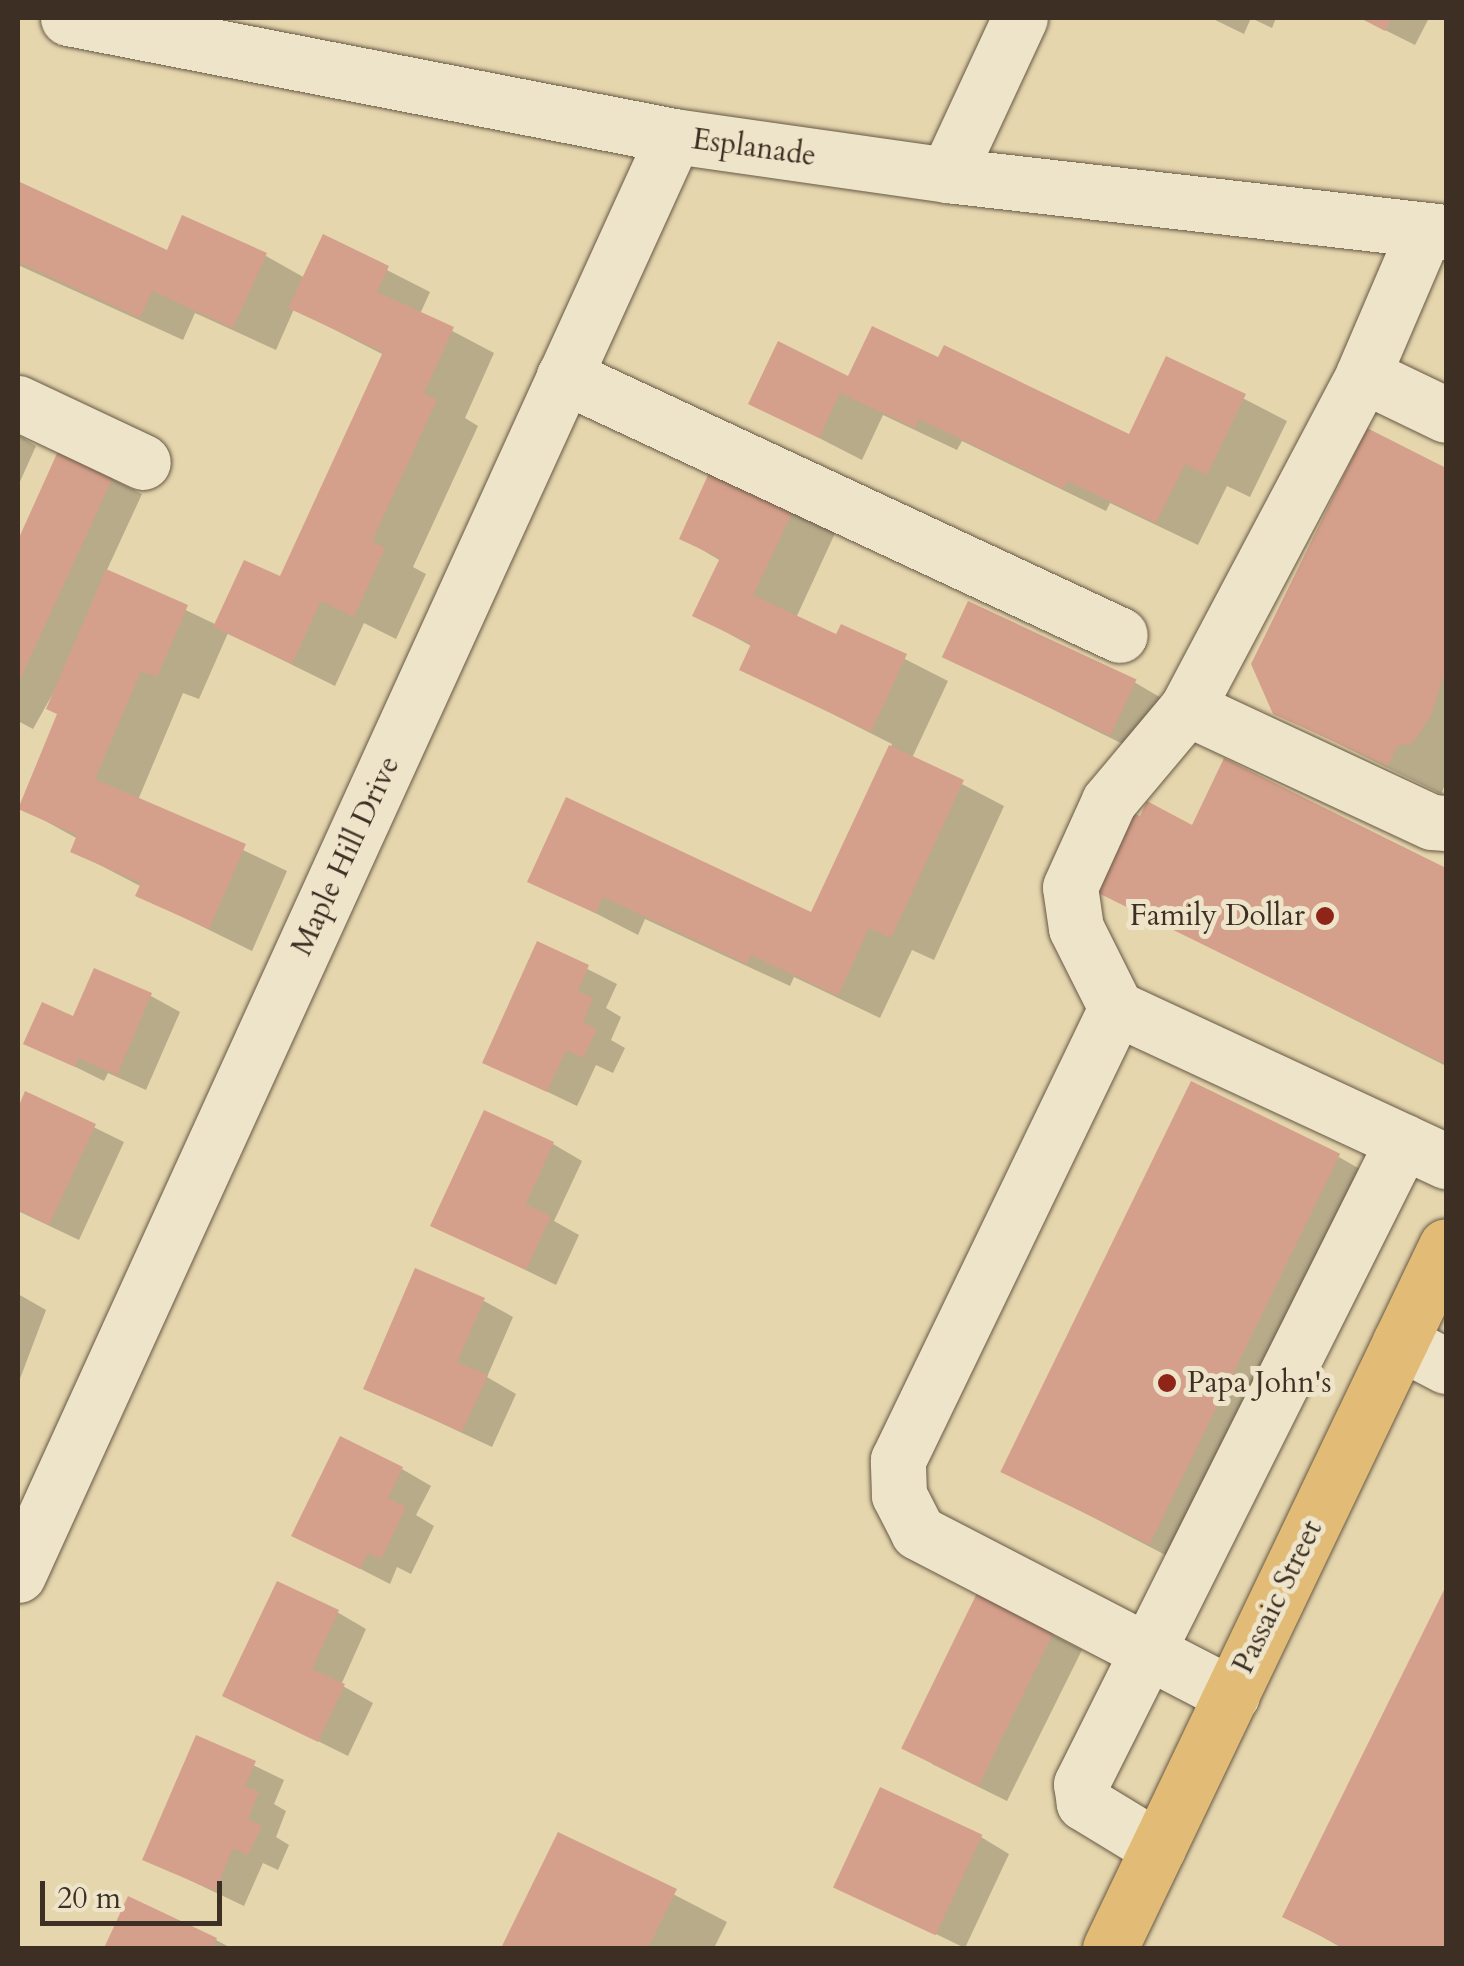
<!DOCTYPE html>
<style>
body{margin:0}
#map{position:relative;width:1464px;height:1966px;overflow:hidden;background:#e5d6ad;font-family:Cardo,serif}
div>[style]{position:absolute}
.shadow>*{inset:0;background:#0003}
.building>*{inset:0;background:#d5a08b;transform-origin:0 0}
.roads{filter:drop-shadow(0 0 2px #675946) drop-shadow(0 0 2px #675946)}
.minor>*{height:55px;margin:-27.5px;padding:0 27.5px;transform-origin:27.5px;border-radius:27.5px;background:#eee4ca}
.major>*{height:55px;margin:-27.5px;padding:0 27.5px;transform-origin:27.5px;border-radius:27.5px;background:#e2bb76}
.dots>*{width:28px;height:28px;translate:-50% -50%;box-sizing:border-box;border:5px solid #eee4ca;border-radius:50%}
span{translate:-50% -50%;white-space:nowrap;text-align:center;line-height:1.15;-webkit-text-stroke:10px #eee4ca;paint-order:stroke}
.street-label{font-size:30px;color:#3d2f23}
.poi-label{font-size:30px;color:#3d2f23}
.right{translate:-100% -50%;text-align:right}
.left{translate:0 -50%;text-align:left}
.frame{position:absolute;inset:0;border:20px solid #3d2f23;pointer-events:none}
.scale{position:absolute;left:40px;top:1881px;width:182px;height:45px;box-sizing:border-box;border:5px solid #3d2f23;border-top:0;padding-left:12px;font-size:30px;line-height:35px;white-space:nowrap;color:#3d2f23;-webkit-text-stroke:8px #eee4ca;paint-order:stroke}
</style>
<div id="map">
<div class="shadow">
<div style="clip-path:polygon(1211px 18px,1276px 18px,1272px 28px,1251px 18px,1244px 34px)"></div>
<div style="clip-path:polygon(1361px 18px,1429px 18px,1415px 45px)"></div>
<div style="clip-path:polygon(21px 186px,168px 253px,266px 256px,305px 278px,324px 238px,430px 292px,420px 314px,494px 353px,465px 418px,478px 426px,413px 567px,426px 574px,396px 639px,364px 623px,335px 686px,228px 633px,199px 699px,183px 693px,138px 800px,287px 871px,252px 951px,138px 895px,142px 887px,73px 851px,78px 839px,20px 807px,60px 714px,65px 672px,33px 729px,18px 721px,18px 546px,60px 453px,142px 494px,106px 572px,217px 625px,281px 580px,384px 355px,294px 309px,276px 350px,195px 313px,183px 340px,18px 265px)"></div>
<div style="clip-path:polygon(1167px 359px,1287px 421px,1250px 497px,1227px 486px,1198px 545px,1110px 503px,1106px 511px,962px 441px,957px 450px,883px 415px,862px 460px,751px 403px,939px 361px,1130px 438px)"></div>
<div style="clip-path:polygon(1368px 432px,1446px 471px,1446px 782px,1441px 794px,1275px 713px)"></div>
<div style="clip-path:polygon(18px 435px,36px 446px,18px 486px)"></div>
<div style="clip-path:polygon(714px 467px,837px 529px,796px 618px,837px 638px,842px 627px,948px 681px,912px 758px,1004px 806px,934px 960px,912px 950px,880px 1018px,794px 977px,790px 986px,645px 919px,638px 935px,531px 880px,813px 915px,892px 744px,743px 669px,753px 647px,695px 615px,721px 561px,682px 538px)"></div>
<div style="clip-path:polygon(945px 656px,1134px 682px,1163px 699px,1139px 752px)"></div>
<div style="clip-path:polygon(1226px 762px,1446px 871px,1446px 1066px,1093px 888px,1193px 828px)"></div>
<div style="clip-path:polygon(538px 944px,617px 984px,606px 1008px,621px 1017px,611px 1040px,625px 1048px,613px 1073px,596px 1065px,577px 1106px,485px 1062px)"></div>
<div style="clip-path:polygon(151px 996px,180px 1012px,146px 1090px,108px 1073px,104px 1081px,27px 1043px,74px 1019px)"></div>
<div style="clip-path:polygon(26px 1094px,124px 1142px,79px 1240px,18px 1211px,18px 1114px)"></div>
<div style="clip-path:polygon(553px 1144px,582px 1161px,554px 1221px,579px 1235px,556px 1285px,434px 1225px)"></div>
<div style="clip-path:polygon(1339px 1157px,1391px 1187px,1200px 1573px,1002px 1470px)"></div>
<div style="clip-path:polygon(18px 1294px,46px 1310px,18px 1384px)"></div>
<div style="clip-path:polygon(484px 1301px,513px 1317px,487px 1377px,516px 1394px,492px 1447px,366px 1388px)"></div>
<div style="clip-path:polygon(402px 1469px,431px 1486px,416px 1515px,434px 1526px,411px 1574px,397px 1567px,390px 1584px,294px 1535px)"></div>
<div style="clip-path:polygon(1446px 1591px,1446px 1948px,1342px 1948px,1285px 1916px)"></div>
<div style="clip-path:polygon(978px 1596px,1082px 1650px,1007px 1801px,932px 1764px)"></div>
<div style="clip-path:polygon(337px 1612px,366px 1629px,341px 1685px,373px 1703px,348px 1756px,225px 1695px)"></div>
<div style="clip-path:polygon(197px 1738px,284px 1780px,274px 1804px,286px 1811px,276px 1837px,289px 1845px,278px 1870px,263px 1863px,244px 1906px,145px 1859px)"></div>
<div style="clip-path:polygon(559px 1835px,727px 1922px,714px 1948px,504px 1948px)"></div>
<div style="clip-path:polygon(981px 1837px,1009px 1854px,965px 1948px,836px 1886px)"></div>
<div style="clip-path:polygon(129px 1900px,216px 1940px,231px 1948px,107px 1948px)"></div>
</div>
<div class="building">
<div style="clip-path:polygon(1360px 18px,1392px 18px,1385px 31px)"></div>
<div style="clip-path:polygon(20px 182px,167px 250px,182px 215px,267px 253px,233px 328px,152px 291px,140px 318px,18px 262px)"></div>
<div style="clip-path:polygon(323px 234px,389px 266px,377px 292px,454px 327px,424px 393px,437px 400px,372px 541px,385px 548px,354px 617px,321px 601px,292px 664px,213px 627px,244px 560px,280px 576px,383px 352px,288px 308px)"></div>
<div style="clip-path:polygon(872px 326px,938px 357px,944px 345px,1129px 434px,1166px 356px,1246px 394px,1207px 475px,1185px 464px,1156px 523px,1067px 481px,1064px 489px,919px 419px,915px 428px,840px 393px,819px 438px,748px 404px,778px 341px,848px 376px)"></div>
<div style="clip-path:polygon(1367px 428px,1446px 468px,1446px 669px,1431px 715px,1413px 743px,1397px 746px,1388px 766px,1273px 714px,1251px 664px)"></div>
<div style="clip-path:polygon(59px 449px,114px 475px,18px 684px,18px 540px)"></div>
<div style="clip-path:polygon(713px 464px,797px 503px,753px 595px,836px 634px,841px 624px,907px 654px,871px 732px,739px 670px,751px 644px,692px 616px,720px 558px,679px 539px)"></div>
<div style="clip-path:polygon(106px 569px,188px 605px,157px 677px,141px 671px,95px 779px,246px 844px,209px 929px,135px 896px,141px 883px,70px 852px,77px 835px,18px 809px,57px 714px,46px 709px)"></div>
<div style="left:968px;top:601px;width:186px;height:62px;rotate:25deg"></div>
<div style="clip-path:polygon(889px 745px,964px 780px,891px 938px,869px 928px,838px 996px,751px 955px,747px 964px,603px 897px,595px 913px,527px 882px,566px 797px,811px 912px)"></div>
<div style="clip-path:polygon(1224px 758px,1446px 868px,1446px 1064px,1090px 889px,1128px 811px,1140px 816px,1147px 801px,1192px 825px)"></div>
<div style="clip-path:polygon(537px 941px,589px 965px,578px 991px,593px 998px,583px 1022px,597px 1029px,583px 1058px,566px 1050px,547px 1092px,482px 1063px)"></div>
<div style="clip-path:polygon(94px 968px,152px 993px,117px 1075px,78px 1058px,75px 1067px,23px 1044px,42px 1002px,73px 1016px)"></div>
<div style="left:1191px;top:1081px;width:166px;height:435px;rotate:26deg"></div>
<div style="clip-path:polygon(25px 1091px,96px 1124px,49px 1225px,18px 1210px,18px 1108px)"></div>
<div style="clip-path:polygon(484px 1110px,554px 1142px,526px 1204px,551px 1216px,526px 1270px,430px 1226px)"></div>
<div style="clip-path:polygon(415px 1268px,485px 1298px,457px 1362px,488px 1375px,462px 1432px,363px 1389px)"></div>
<div style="clip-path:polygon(340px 1436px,403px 1467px,388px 1498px,406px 1507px,381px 1559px,368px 1553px,360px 1569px,291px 1536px)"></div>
<div style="clip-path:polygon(277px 1581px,339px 1610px,312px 1669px,345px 1684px,318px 1742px,222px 1696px)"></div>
<div style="clip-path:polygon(1446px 1586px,1446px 1948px,1345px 1948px,1282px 1917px)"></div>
<div style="left:977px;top:1593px;width:86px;height:173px;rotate:26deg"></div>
<div style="clip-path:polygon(196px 1735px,256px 1761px,245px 1786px,259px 1792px,248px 1819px,262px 1826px,248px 1855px,233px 1848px,215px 1891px,142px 1860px)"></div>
<div style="left:880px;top:1787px;width:113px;height:111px;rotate:25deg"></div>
<div style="clip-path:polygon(558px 1832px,677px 1889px,648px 1948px,501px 1948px)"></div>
<div style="clip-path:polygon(128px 1896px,217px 1938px,213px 1948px,104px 1948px)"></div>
</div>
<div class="roads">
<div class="minor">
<div style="left:68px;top:18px;width:617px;rotate:11.02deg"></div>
<div style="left:674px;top:136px;width:276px;rotate:8.1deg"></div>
<div style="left:947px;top:175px;width:502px;rotate:6.52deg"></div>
<div style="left:947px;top:175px;width:173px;rotate:-65.1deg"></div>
<div style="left:1425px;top:230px;width:158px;rotate:113.2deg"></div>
<div style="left:1363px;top:375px;width:92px;rotate:25.7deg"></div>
<div style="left:564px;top:376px;width:613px;rotate:24.98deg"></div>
<div style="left:18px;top:403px;width:138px;rotate:25.3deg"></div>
<div style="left:1187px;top:708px;width:270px;rotate:25deg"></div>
<div style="left:1432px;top:822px;width:14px;rotate:4deg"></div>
<div style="left:1116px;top:1008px;width:364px;rotate:24.9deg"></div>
<div style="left:1400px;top:1342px;width:52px;rotate:27.6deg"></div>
<div style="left:18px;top:1575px;width:1581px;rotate:-65.49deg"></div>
<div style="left:1232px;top:1695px;width:354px;rotate:-152.6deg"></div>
<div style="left:918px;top:1532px;width:42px;rotate:-117.2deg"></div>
<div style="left:899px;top:1495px;width:35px;rotate:-92deg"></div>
<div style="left:898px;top:1460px;width:502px;rotate:-64.25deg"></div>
<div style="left:1116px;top:1008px;width:89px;rotate:-116.6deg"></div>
<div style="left:1076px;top:928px;width:41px;rotate:-98.3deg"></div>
<div style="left:1070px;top:887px;width:94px;rotate:-65.6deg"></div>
<div style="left:1109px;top:801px;width:121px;rotate:-50deg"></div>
<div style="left:1187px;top:708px;width:377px;rotate:-62.1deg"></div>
<div style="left:1158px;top:1848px;width:87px;rotate:-148.7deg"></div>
<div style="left:1084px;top:1803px;width:19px;rotate:-99deg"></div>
<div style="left:1081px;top:1784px;width:719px;rotate:-63.4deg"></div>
</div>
<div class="major">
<div style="left:1110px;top:1948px;width:778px;rotate:-64.42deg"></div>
</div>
</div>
<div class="dots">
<div style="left:1325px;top:916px;background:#8f2418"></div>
<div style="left:1167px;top:1383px;background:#8f2418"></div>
</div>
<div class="street-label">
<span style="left:754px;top:148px;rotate:8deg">Esplanade</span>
<span style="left:346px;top:856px;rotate:-65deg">Maple Hill Drive</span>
<span style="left:1278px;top:1597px;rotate:-64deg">Passaic Street</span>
</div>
<div class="poi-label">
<span class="right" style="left:1305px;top:916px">Family Dollar</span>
<span class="left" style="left:1187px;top:1383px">Papa John's</span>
</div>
<div class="frame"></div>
<div class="scale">20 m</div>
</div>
